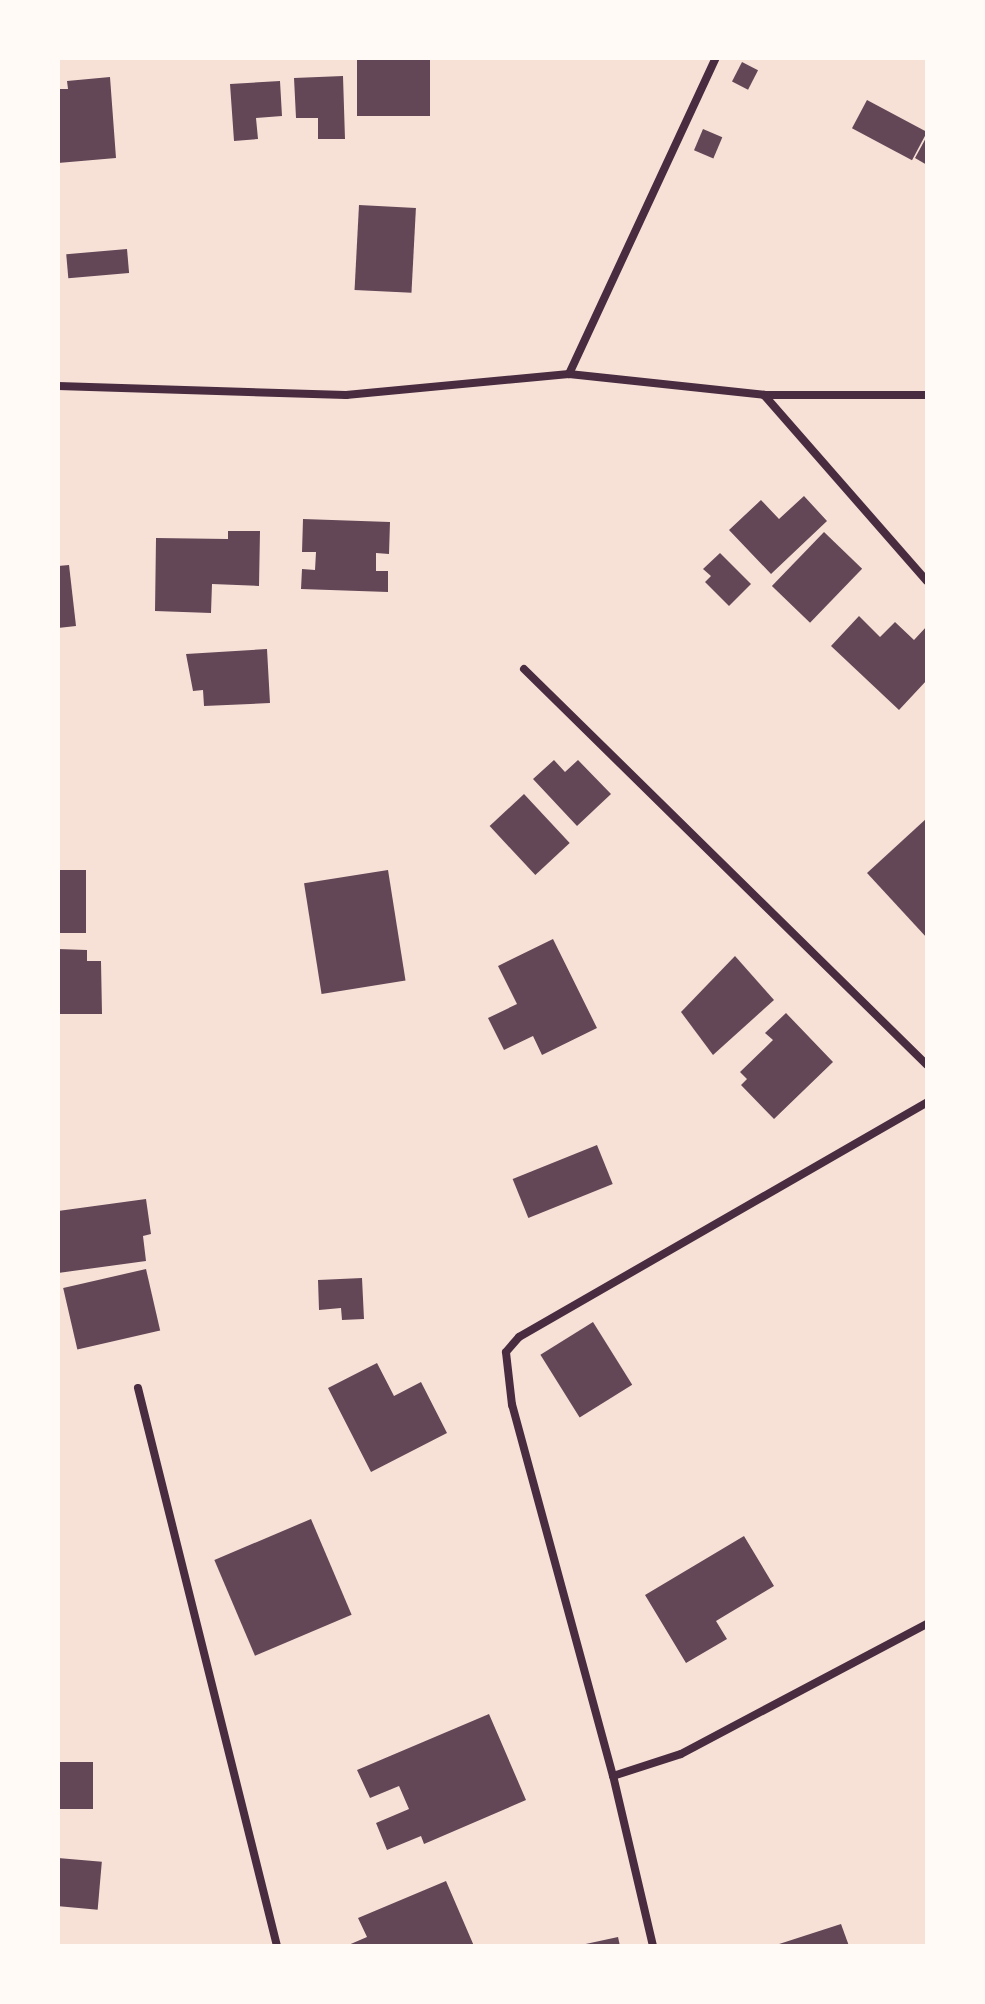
<!DOCTYPE html>
<style>
body{margin:0}
#map{position:relative;width:985px;height:2004px;overflow:hidden;background:#f7e1d7;font-family:Roboto,sans-serif}
div>[style]{position:absolute}
.building>*{inset:0;background:#644757;transform-origin:0 0}
.minor>*{height:8px;margin:-4px;padding:0 4px;transform-origin:4px;border-radius:4px;background:#4a2c40}
span{translate:-50% -50%;white-space:nowrap;text-align:center;line-height:1.15;-webkit-text-stroke:6px #fffaf5;paint-order:stroke}
.frame{position:absolute;inset:0;border:60px solid #fffaf5;pointer-events:none}
</style>
<div id="map">
<div class="building">
<div style="left:357px;top:58px;width:73px;height:58px"></div>
<div style="left:742px;top:62px;width:18px;height:22px;rotate:27deg"></div>
<div style="clip-path:polygon(343px 76px,345px 139px,318px 139px,318px 118px,296px 118px,294px 78px)"></div>
<div style="clip-path:polygon(110px 77px,116px 158px,58px 163px,58px 89px,68px 89px,67px 81px)"></div>
<div style="clip-path:polygon(280px 81px,282px 116px,256px 118px,258px 139px,234px 141px,230px 84px)"></div>
<div style="left:867px;top:100px;width:68px;height:32px;rotate:28deg"></div>
<div style="left:703px;top:129px;width:21px;height:23px;rotate:23deg"></div>
<div style="clip-path:polygon(927px 136px,927px 165px,915px 158px)"></div>
<div style="left:359px;top:205px;width:57px;height:85px;rotate:3deg"></div>
<div style="left:127px;top:249px;width:24px;height:61px;rotate:85deg"></div>
<div style="clip-path:polygon(804px 496px,827px 521px,771px 574px,729px 530px,761px 500px,779px 519px)"></div>
<div style="clip-path:polygon(303px 519px,390px 522px,389px 554px,376px 553px,376px 571px,388px 571px,388px 592px,301px 589px,302px 569px,315px 570px,316px 552px,302px 552px)"></div>
<div style="clip-path:polygon(228px 531px,260px 531px,259px 586px,212px 584px,211px 613px,155px 611px,156px 538px,228px 539px)"></div>
<div style="left:824px;top:532px;width:53px;height:75px;rotate:44deg"></div>
<div style="clip-path:polygon(720px 553px,751px 584px,729px 606px,705px 582px,711px 576px,703px 569px)"></div>
<div style="clip-path:polygon(69px 565px,76px 626px,58px 628px,58px 566px)"></div>
<div style="clip-path:polygon(859px 616px,880px 637px,895px 622px,914px 640px,927px 626px,927px 680px,899px 710px,831px 646px)"></div>
<div style="clip-path:polygon(267px 649px,270px 703px,204px 706px,203px 690px,193px 691px,186px 654px)"></div>
<div style="clip-path:polygon(554px 760px,565px 772px,578px 760px,611px 794px,577px 826px,533px 779px)"></div>
<div style="left:524px;top:794px;width:67px;height:47px;rotate:47deg"></div>
<div style="clip-path:polygon(927px 818px,927px 938px,867px 873px)"></div>
<div style="left:58px;top:870px;width:28px;height:63px"></div>
<div style="left:388px;top:870px;width:112px;height:85px;rotate:81deg"></div>
<div style="clip-path:polygon(553px 939px,597px 1028px,542px 1055px,533px 1036px,504px 1050px,488px 1018px,517px 1004px,498px 966px)"></div>
<div style="clip-path:polygon(58px 949px,87px 950px,87px 961px,101px 961px,102px 1014px,58px 1014px)"></div>
<div style="clip-path:polygon(735px 956px,774px 1000px,713px 1055px,681px 1012px)"></div>
<div style="clip-path:polygon(786px 1013px,833px 1062px,774px 1119px,741px 1085px,747px 1079px,740px 1072px,773px 1040px,765px 1033px)"></div>
<div style="left:597px;top:1145px;width:42px;height:91px;rotate:68deg"></div>
<div style="clip-path:polygon(146px 1199px,151px 1234px,143px 1236px,146px 1261px,58px 1273px,58px 1211px)"></div>
<div style="left:146px;top:1269px;width:63px;height:85px;rotate:77deg"></div>
<div style="clip-path:polygon(362px 1278px,364px 1319px,342px 1320px,341px 1308px,319px 1310px,318px 1280px)"></div>
<div style="left:593px;top:1322px;width:74px;height:62px;rotate:58deg"></div>
<div style="clip-path:polygon(377px 1363px,394px 1396px,421px 1382px,447px 1433px,371px 1472px,328px 1388px)"></div>
<div style="left:311px;top:1519px;width:104px;height:105px;rotate:67deg"></div>
<div style="clip-path:polygon(744px 1536px,774px 1586px,716px 1621px,727px 1639px,686px 1663px,645px 1595px)"></div>
<div style="clip-path:polygon(489px 1714px,526px 1800px,424px 1844px,421px 1836px,387px 1850px,376px 1823px,409px 1809px,399px 1786px,370px 1798px,357px 1770px)"></div>
<div style="left:58px;top:1762px;width:35px;height:47px"></div>
<div style="left:58px;top:1858px;width:44px;height:48px;rotate:5deg"></div>
<div style="clip-path:polygon(446px 1881px,474px 1946px,346px 1946px,367px 1937px,358px 1918px)"></div>
<div style="clip-path:polygon(841px 1924px,849px 1946px,776px 1946px,776px 1945px)"></div>
<div style="clip-path:polygon(618px 1937px,620px 1946px,581px 1946px,581px 1945px)"></div>
</div>
<div class="minor">
<div style="left:569px;top:374px;width:349px;rotate:-65.1deg"></div>
<div style="left:58px;top:386px;width:288px;rotate:1.8deg"></div>
<div style="left:346px;top:395px;width:224px;rotate:-5.4deg"></div>
<div style="left:569px;top:374px;width:196px;rotate:6.1deg"></div>
<div style="left:764px;top:395px;width:163px"></div>
<div style="left:764px;top:395px;width:247px;rotate:48.8deg"></div>
<div style="left:524px;top:669px;width:565px;rotate:44.5deg"></div>
<div style="left:138px;top:1388px;width:575px;rotate:76.01deg"></div>
<div style="left:613px;top:1776px;width:71px;rotate:-17.9deg"></div>
<div style="left:681px;top:1754px;width:278px;rotate:-27.9deg"></div>
<div style="left:653px;top:1946px;width:175px;rotate:-103.2deg"></div>
<div style="left:613px;top:1776px;width:385px;rotate:-105.2deg"></div>
<div style="left:512px;top:1405px;width:53px;rotate:-96.5deg"></div>
<div style="left:506px;top:1352px;width:20px;rotate:-49deg"></div>
<div style="left:519px;top:1337px;width:471px;rotate:-29.9deg"></div>
</div>
<div class="frame"></div>
</div>
